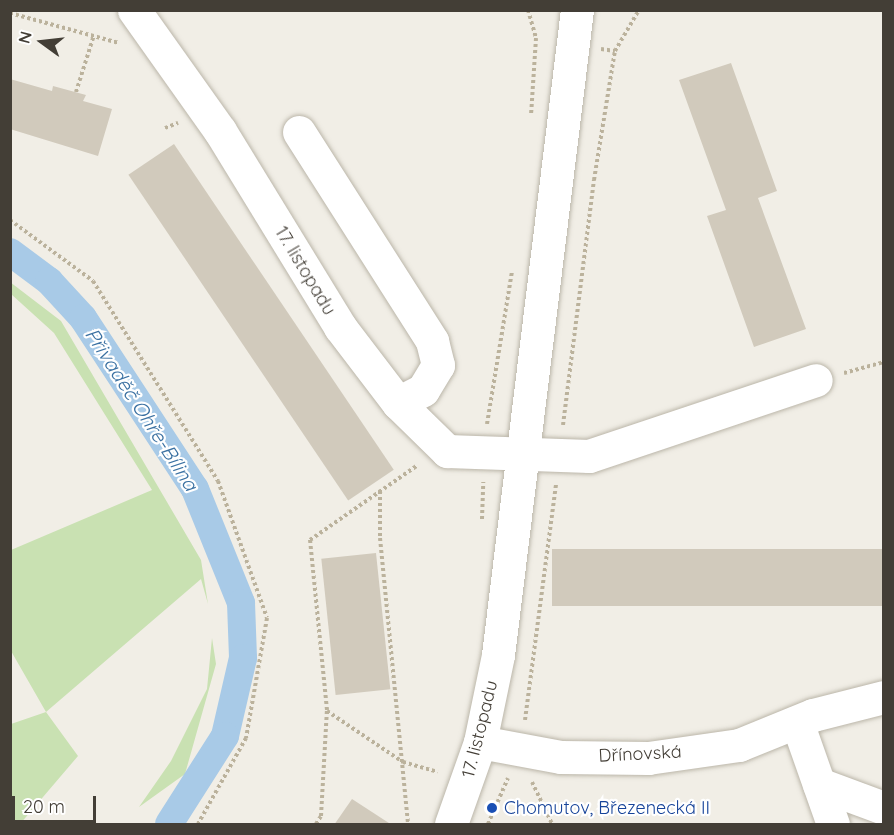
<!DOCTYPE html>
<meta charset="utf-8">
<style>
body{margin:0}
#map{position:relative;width:894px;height:835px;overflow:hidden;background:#f1eee6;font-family:Quicksand,sans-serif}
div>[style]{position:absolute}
.green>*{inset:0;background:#c9e1b2}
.canal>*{height:28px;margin:-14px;padding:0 14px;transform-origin:14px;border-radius:14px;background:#a8cae7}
.building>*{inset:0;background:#d1cabc;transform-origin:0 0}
.path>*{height:4px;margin-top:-2px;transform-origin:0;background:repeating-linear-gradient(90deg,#bbb29c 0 3px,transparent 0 6px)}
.roads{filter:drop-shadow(0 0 2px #bbb6a9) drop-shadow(0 0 2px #bbb6a9)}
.minor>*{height:33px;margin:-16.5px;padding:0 16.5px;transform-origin:16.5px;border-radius:16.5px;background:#fff}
.dots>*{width:16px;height:16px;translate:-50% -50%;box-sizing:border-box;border:3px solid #fff;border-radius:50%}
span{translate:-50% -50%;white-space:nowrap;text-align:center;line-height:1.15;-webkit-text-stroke:4.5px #fff;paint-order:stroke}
.street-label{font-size:18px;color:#433e36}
.transit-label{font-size:18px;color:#164399}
.left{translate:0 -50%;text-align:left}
.water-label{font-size:20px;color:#3b71a2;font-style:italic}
.frame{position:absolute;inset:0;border:12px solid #433e36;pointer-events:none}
.north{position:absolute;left:12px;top:12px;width:60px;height:60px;-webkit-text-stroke:4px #fff;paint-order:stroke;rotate:285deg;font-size:16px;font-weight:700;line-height:24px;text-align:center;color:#433e36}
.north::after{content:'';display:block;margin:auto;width:21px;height:27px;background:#433e36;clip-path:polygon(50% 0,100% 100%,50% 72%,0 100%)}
.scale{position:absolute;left:12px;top:796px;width:84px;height:27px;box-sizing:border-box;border:3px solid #433e36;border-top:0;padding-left:8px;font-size:18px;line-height:21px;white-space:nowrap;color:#433e36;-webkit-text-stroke:4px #fff;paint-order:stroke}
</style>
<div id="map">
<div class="green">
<div style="clip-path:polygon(10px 282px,61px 321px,201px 560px,208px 604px,201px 579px,46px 712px,78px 756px,20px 824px,11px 824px,11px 724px,46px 712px,11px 651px,11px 550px,152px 490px,54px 333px,11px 294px)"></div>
<div style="clip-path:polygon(212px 638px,216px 664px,185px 774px,139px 807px,171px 761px,207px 689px)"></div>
</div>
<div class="canal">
<div style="left:10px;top:252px;width:49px;rotate:36.6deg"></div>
<div style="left:49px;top:281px;width:50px;rotate:47.4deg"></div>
<div style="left:83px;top:318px;width:204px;rotate:56.8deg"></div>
<div style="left:195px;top:489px;width:123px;rotate:68deg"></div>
<div style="left:241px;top:603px;width:55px;rotate:87.9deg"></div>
<div style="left:243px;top:658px;width:80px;rotate:103deg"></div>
<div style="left:225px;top:736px;width:104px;rotate:122.5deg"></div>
</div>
<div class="building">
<div style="clip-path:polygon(731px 63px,777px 191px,758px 198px,806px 329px,754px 347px,707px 216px,726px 210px,679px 80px)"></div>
<div style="clip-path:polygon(10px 79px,52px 91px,53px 86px,86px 95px,83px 101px,112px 109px,98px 156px,10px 129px)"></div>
<div style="left:174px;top:144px;width:393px;height:55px;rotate:56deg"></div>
<div style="left:884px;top:549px;width:57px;height:332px;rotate:90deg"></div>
<div style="left:376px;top:553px;width:137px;height:55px;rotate:84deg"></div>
<div style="clip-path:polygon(352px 799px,392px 825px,334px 825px)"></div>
</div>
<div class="path">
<div style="left:528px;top:10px;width:29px;rotate:74deg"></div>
<div style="left:536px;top:38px;width:77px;rotate:93.7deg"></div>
<div style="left:10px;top:13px;width:113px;rotate:15.4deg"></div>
<div style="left:601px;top:49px;width:14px;rotate:8deg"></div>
<div style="left:76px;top:92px;width:60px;rotate:-72.5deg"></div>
<div style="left:165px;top:128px;width:14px;rotate:-21deg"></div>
<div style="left:10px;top:220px;width:103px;rotate:36.3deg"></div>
<div style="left:93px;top:281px;width:236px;rotate:58deg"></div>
<div style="left:218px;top:481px;width:145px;rotate:70.3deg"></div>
<div style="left:267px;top:618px;width:122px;rotate:99.9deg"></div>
<div style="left:246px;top:738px;width:98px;rotate:119.2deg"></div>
<div style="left:844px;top:373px;width:41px;rotate:-15.4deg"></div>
<div style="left:487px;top:424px;width:155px;rotate:-80.7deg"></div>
<div style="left:563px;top:425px;width:247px;rotate:-82.8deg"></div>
<div style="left:594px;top:180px;width:131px;rotate:-80.8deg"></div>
<div style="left:615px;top:51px;width:48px;rotate:-59.7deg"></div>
<div style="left:380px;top:491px;width:47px;rotate:90deg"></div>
<div style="left:380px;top:538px;width:287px;rotate:84.4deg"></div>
<div style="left:482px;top:519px;width:37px;rotate:-88deg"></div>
<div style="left:327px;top:711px;width:92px;rotate:33.9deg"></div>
<div style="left:403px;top:762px;width:36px;rotate:16deg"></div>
<div style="left:525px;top:720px;width:239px;rotate:-82.5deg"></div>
<div style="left:532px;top:782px;width:47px;rotate:64.5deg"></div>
<div style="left:316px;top:824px;width:9px;rotate:-58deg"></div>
<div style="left:321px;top:816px;width:106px;rotate:-86.8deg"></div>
<div style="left:327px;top:710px;width:171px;rotate:-95.7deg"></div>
<div style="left:310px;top:540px;width:131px;rotate:-34.8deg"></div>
<div style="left:488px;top:824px;width:50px;rotate:-66.5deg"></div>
</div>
<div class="roads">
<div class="minor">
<div style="left:134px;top:10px;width:148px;rotate:54.6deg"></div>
<div style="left:220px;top:131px;width:230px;rotate:58.5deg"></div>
<div style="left:340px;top:327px;width:96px;rotate:52.7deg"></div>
<div style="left:398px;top:403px;width:69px;rotate:44.4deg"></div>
<div style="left:447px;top:451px;width:142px;rotate:2deg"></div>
<div style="left:589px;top:456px;width:239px;rotate:-18.5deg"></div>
<div style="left:299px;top:132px;width:248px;rotate:57.5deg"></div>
<div style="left:432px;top:341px;width:25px;rotate:76deg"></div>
<div style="left:438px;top:365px;width:29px;rotate:121deg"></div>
<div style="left:423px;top:390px;width:28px;rotate:153deg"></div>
<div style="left:797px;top:722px;width:108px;rotate:70.6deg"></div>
<div style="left:480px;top:742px;width:82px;rotate:10.5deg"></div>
<div style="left:561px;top:757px;width:87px;rotate:0.7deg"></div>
<div style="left:648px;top:758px;width:92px;rotate:-8.1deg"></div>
<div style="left:739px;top:745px;width:80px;rotate:-22.1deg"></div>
<div style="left:813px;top:715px;width:73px;rotate:-14.2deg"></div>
<div style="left:819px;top:784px;width:69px;rotate:20.3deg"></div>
<div style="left:451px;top:824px;width:87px;rotate:-70.5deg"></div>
<div style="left:480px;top:742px;width:89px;rotate:-78.3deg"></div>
<div style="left:498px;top:655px;width:650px;rotate:-83.02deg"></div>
</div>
</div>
<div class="dots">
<div style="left:492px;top:808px;background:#1a4fb4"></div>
</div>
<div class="street-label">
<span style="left:305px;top:271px;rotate:59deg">17. listopadu</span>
<span style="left:480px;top:729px;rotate:-76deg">17. listopadu</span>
<span style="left:640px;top:754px;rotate:-3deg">Dřínovská</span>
</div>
<div class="transit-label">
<span class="left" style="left:504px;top:808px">Chomutov, Březenecká II</span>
</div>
<div class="water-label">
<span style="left:142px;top:409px;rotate:57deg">Přivaděč Ohře-Bílina</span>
</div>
<div class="frame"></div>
<div class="north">N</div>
<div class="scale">20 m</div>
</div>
